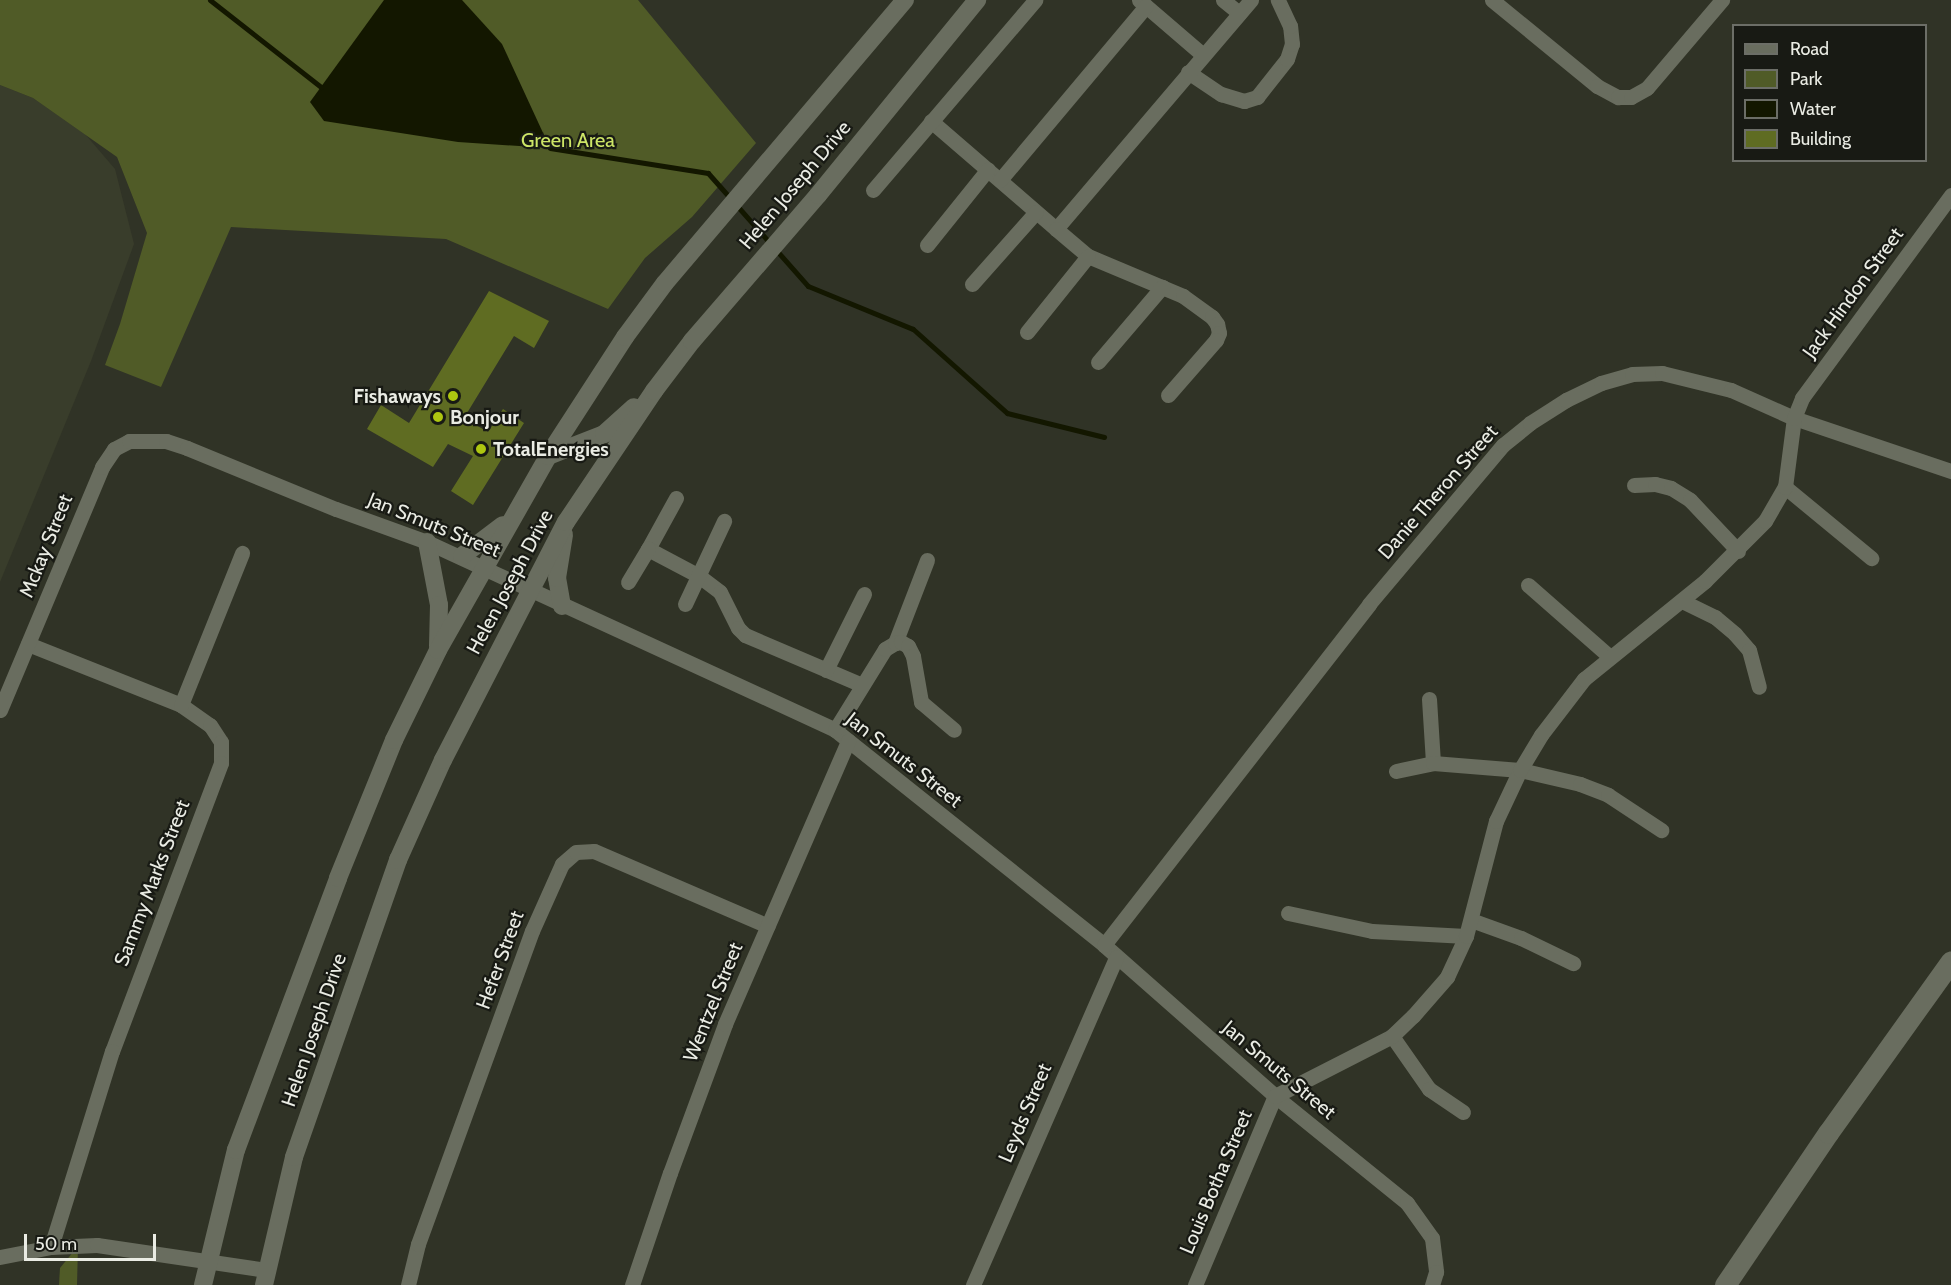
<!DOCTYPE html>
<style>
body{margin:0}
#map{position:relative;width:1951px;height:1285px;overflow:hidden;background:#303326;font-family:Cabin,sans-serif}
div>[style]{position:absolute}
.built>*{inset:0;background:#393d2b}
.green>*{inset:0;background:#505b27}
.water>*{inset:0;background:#131700}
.stream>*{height:5px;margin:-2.5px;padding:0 2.5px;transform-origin:2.5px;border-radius:2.5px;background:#131700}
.building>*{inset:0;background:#5f6c22}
.minor>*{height:15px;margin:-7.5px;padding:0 7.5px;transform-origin:7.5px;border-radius:7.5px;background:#696d5f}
.tertiary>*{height:18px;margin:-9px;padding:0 9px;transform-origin:9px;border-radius:9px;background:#696d5f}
.secondary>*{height:21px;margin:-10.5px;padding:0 10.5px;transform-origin:10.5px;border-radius:10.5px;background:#696d5f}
.dots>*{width:16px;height:16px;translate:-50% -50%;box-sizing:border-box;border:3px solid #181a14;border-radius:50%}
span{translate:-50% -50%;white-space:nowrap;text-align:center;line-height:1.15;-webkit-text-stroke:4.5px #181a14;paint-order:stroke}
.park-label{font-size:20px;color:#cee667}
.street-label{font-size:20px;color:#eaece4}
.poi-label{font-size:20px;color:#eaece4;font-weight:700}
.right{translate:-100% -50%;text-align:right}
.left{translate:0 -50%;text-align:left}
.legend{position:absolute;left:1732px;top:24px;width:195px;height:138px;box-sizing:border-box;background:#181a14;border:2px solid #6c6e67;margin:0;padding:8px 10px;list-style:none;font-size:18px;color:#eaece4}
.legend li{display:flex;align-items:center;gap:12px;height:30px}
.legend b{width:30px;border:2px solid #6c6e67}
.scale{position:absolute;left:24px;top:1234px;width:132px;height:27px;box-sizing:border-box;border:3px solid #eaece4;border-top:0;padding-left:8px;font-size:18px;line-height:21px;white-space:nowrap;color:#eaece4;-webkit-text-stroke:4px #181a14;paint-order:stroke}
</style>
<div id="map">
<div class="built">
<div style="clip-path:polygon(0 85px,33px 98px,85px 134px,115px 169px,134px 244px,91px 361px,0 582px)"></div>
</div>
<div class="green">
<div style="clip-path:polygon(0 0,638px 0,756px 143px,692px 217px,645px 258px,608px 309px,446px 239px,231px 227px,161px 387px,105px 365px,120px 324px,147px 233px,117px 157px,33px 98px,0 85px)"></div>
<div style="clip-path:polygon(78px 1246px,77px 1285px,59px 1285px,60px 1268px)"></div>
</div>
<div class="water">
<div style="clip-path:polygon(384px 0,462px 0,502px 44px,550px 148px,458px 142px,324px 121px,310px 102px)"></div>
</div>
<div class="stream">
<div style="left:210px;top:0;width:141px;rotate:38.1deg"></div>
<div style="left:550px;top:148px;width:160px;rotate:9deg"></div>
<div style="left:708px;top:173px;width:151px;rotate:48.5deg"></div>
<div style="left:808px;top:286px;width:113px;rotate:22.3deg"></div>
<div style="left:913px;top:329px;width:126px;rotate:41.8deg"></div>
<div style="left:1007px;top:413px;width:100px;rotate:13.9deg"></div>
</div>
<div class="building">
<div style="clip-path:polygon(489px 291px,549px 321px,534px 348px,514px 336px,464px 418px,488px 432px,503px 409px,524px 423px,473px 505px,451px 491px,473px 456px,448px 444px,433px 467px,367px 429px,381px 405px,409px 423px)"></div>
</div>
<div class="minor">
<div style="left:1139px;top:0;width:84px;rotate:40.7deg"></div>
<div style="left:1223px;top:0;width:21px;rotate:39deg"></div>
<div style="left:1492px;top:0;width:136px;rotate:39.3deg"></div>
<div style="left:1597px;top:86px;width:24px;rotate:28deg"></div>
<div style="left:1618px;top:97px;width:13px"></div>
<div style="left:1631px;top:97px;width:18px;rotate:-29deg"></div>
<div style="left:1647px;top:88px;width:116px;rotate:-49.6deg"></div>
<div style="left:1188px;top:72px;width:40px;rotate:34deg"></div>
<div style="left:1221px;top:94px;width:24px;rotate:17deg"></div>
<div style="left:1244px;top:101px;width:14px;rotate:-17deg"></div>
<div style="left:1257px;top:97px;width:48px;rotate:-51.7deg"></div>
<div style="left:1287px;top:59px;width:16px;rotate:-72deg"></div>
<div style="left:1292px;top:44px;width:18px;rotate:-96deg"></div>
<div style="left:1290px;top:26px;width:29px;rotate:-115deg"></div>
<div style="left:931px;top:121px;width:165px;rotate:40.8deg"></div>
<div style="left:1056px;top:229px;width:301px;rotate:-49.6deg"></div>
<div style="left:1000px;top:180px;width:227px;rotate:-50deg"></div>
<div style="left:873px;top:190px;width:250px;rotate:-49.5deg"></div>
<div style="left:1056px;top:229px;width:42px;rotate:40.2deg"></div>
<div style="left:1088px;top:256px;width:103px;rotate:22.8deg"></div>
<div style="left:1183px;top:296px;width:36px;rotate:36deg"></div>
<div style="left:1212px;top:317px;width:9px;rotate:54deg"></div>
<div style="left:1217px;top:324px;width:9px;rotate:77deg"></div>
<div style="left:1219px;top:333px;width:8px;rotate:113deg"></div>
<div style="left:1216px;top:340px;width:73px;rotate:131.1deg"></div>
<div style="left:927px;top:245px;width:97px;rotate:-51.2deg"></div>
<div style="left:972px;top:284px;width:96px;rotate:-48.4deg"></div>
<div style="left:1027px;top:332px;width:97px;rotate:-51.2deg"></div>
<div style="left:1098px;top:362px;width:99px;rotate:-49.5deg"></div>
<div style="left:1634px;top:485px;width:21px;rotate:-3deg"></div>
<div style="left:1655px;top:484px;width:16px;rotate:14deg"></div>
<div style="left:1671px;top:488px;width:22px;rotate:32deg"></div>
<div style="left:1690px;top:500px;width:70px;rotate:46.7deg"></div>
<div style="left:1785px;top:487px;width:112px;rotate:39.5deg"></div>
<div style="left:676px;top:498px;width:58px;rotate:118.8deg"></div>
<div style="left:648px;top:549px;width:58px;rotate:27.9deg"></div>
<div style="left:699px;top:576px;width:26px;rotate:37deg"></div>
<div style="left:720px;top:592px;width:40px;rotate:63.4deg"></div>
<div style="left:738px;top:628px;width:10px;rotate:45deg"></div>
<div style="left:745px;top:635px;width:127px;rotate:23.1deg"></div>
<div style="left:628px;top:582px;width:39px;rotate:-59deg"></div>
<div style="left:1528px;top:585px;width:109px;rotate:41.3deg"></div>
<div style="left:1682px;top:601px;width:37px;rotate:26deg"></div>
<div style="left:1715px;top:617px;width:26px;rotate:40deg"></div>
<div style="left:1735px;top:634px;width:21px;rotate:49deg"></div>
<div style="left:1749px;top:650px;width:38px;rotate:75deg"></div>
<div style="left:685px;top:604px;width:92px;rotate:-64.8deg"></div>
<div style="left:895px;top:643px;width:89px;rotate:-68.9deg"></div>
<div style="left:28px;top:644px;width:165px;rotate:21.7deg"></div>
<div style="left:181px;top:705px;width:35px;rotate:35deg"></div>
<div style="left:210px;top:725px;width:20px;rotate:57deg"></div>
<div style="left:221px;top:742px;width:21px;rotate:90deg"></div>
<div style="left:221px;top:763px;width:308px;rotate:110.7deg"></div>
<div style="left:112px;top:1051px;width:205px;rotate:107.3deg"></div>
<div style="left:826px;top:670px;width:85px;rotate:-63.4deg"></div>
<div style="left:1429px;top:699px;width:64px;rotate:86.4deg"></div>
<div style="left:181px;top:705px;width:164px;rotate:-68.1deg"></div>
<div style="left:0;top:710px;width:264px;rotate:-67.2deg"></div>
<div style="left:102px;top:467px;width:22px;rotate:-56deg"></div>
<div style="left:114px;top:449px;width:17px;rotate:-28deg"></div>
<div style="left:129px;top:441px;width:37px"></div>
<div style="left:166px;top:441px;width:22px;rotate:18deg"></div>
<div style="left:187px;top:448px;width:161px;rotate:22.3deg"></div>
<div style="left:336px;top:509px;width:97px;rotate:19.9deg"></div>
<div style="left:427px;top:542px;width:449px;rotate:24.7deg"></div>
<div style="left:835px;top:730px;width:344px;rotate:38.6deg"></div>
<div style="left:1104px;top:945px;width:228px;rotate:41.4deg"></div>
<div style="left:1275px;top:1096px;width:170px;rotate:39deg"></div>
<div style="left:1407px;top:1203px;width:43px;rotate:54.5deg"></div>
<div style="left:1432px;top:1238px;width:34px;rotate:83deg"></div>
<div style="left:1436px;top:1272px;width:14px;rotate:107deg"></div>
<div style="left:835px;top:730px;width:95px;rotate:-58.3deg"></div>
<div style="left:885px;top:649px;width:12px;rotate:-31deg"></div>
<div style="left:895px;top:643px;width:6px;rotate:-9deg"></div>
<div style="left:901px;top:642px;width:8px;rotate:30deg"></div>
<div style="left:908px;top:646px;width:11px;rotate:63deg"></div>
<div style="left:913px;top:656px;width:47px;rotate:80.1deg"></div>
<div style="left:921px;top:702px;width:43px;rotate:40.3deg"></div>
<div style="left:1396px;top:771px;width:38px;rotate:-12deg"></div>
<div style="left:1433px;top:763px;width:87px;rotate:4.6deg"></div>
<div style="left:1520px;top:770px;width:62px;rotate:13.1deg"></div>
<div style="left:1580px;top:784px;width:30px;rotate:21deg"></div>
<div style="left:1608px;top:795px;width:64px;rotate:33.4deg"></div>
<div style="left:1288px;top:913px;width:86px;rotate:12.1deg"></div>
<div style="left:1372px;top:931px;width:94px;rotate:3deg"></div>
<div style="left:1471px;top:920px;width:53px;rotate:19.8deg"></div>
<div style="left:1521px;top:938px;width:58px;rotate:25.7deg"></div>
<div style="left:1104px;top:945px;width:432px;rotate:-52.1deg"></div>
<div style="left:1369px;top:604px;width:208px;rotate:-49.9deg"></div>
<div style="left:1503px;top:445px;width:35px;rotate:-39deg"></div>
<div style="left:1530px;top:423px;width:43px;rotate:-32.6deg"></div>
<div style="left:1566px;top:400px;width:39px;rotate:-26deg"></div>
<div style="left:1601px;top:383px;width:32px;rotate:-16deg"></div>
<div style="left:1632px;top:374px;width:30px;rotate:-2deg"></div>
<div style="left:1662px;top:373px;width:71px;rotate:13.8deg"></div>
<div style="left:1731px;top:390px;width:69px;rotate:24deg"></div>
<div style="left:1794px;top:418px;width:166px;rotate:18.7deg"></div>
<div style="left:1392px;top:1036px;width:65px;rotate:55.1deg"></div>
<div style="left:1429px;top:1089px;width:41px;rotate:34.1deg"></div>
<div style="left:0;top:1257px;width:52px;rotate:-11.1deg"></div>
<div style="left:51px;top:1247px;width:46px;rotate:-2.5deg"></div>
<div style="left:97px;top:1245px;width:171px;rotate:8.4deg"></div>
<div style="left:408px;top:1285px;width:42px;rotate:-76.3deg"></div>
<div style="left:418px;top:1244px;width:333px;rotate:-70deg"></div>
<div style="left:532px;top:931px;width:73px;rotate:-65.9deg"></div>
<div style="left:562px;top:864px;width:18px;rotate:-41deg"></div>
<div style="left:576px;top:852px;width:18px;rotate:-3deg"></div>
<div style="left:594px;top:851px;width:189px;rotate:23.3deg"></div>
<div style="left:632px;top:1285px;width:118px;rotate:-71.3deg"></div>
<div style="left:670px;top:1173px;width:159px;rotate:-69.7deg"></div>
<div style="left:725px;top:1024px;width:309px;rotate:-66.5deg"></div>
<div style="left:973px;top:1285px;width:358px;rotate:-66.4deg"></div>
<div style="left:1195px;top:1285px;width:205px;rotate:-67.1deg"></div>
<div style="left:1275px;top:1096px;width:131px;rotate:-27.1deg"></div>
<div style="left:1392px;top:1036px;width:29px;rotate:-44deg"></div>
<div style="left:1413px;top:1016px;width:52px;rotate:-48.9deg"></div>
<div style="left:1447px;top:977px;width:45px;rotate:-65.1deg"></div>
<div style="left:1466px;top:936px;width:119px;rotate:-75.4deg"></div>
<div style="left:1496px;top:821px;width:56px;rotate:-64.8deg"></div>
<div style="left:1520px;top:770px;width:41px;rotate:-59deg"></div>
<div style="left:1541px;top:735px;width:71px;rotate:-52.5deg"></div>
<div style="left:1584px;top:679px;width:156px;rotate:-39deg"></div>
<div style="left:1705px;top:581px;width:85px;rotate:-45deg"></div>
<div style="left:1765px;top:521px;width:39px;rotate:-60deg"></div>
<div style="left:1785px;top:487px;width:70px;rotate:-82.6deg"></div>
<div style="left:1794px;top:418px;width:22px;rotate:-68deg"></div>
<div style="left:1802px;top:398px;width:252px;rotate:-53.7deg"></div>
</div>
<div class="tertiary">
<div style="left:548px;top:456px;width:60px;rotate:-21.4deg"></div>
<div style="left:604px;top:434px;width:40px;rotate:-42deg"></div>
<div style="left:427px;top:542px;width:64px;rotate:79.2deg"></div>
<div style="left:439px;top:605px;width:41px;rotate:91.4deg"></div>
<div style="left:462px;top:556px;width:51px;rotate:-37.1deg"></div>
<div style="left:562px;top:606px;width:28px;rotate:-100deg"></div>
<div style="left:557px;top:578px;width:44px;rotate:-80.8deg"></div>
<div style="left:203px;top:1285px;width:139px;rotate:-76.3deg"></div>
<div style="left:236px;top:1150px;width:290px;rotate:-69.4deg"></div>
<div style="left:338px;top:878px;width:149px;rotate:-67.9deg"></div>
<div style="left:394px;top:740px;width:100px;rotate:-63.9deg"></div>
<div style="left:438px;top:650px;width:223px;rotate:-60.4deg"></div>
<div style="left:548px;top:456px;width:142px;rotate:-57.1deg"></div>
<div style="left:625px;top:337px;width:67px;rotate:-53.5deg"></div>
<div style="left:665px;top:283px;width:371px;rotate:-49.7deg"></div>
<div style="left:264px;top:1285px;width:131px;rotate:-76.8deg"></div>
<div style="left:294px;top:1157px;width:315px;rotate:-70.7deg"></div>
<div style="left:398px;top:860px;width:110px;rotate:-65.8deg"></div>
<div style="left:443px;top:760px;width:268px;rotate:-62.7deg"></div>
<div style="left:566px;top:522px;width:158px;rotate:-56.1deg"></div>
<div style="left:654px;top:391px;width:63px;rotate:-52.8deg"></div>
<div style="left:692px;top:341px;width:193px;rotate:-49.2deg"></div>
<div style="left:818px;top:195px;width:252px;rotate:-50.8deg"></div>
</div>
<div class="secondary">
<div style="left:1725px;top:1285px;width:184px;rotate:-55.9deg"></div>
<div style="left:1828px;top:1133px;width:211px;rotate:-54.4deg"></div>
</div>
<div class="dots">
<div style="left:453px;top:396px;background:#adc610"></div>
<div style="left:438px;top:417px;background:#adc610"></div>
<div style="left:481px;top:449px;background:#adc610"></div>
</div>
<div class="park-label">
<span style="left:568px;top:140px">Green Area</span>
</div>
<div class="street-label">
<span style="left:795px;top:185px;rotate:-50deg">Helen Joseph Drive</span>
<span style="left:1853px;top:293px;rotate:-54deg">Jack Hindon Street</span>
<span style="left:1438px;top:492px;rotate:-49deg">Danie Theron Street</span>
<span style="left:434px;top:525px;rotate:22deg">Jan Smuts Street</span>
<span style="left:46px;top:546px;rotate:-68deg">Mckay Street</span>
<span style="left:510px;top:582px;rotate:-62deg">Helen Joseph Drive</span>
<span style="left:904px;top:760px;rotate:38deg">Jan Smuts Street</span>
<span style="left:152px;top:883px;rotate:-69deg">Sammy Marks Street</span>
<span style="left:500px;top:960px;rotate:-70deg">Hefer Street</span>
<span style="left:713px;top:1002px;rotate:-68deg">Wentzel Street</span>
<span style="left:314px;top:1030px;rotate:-71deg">Helen Joseph Drive</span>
<span style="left:1279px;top:1070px;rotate:40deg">Jan Smuts Street</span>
<span style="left:1025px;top:1113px;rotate:-67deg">Leyds Street</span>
<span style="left:1216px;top:1182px;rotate:-67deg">Louis Botha Street</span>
</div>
<div class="poi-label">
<span class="right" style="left:441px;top:396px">Fishaways</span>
<span class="left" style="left:450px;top:417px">Bonjour</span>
<span class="left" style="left:493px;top:449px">TotalEnergies</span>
</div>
<ul class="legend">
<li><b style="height:8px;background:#696d5f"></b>Road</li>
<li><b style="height:16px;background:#505b27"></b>Park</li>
<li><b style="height:16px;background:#131700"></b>Water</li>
<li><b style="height:16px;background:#5f6c22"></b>Building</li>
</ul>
<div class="scale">50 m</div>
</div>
